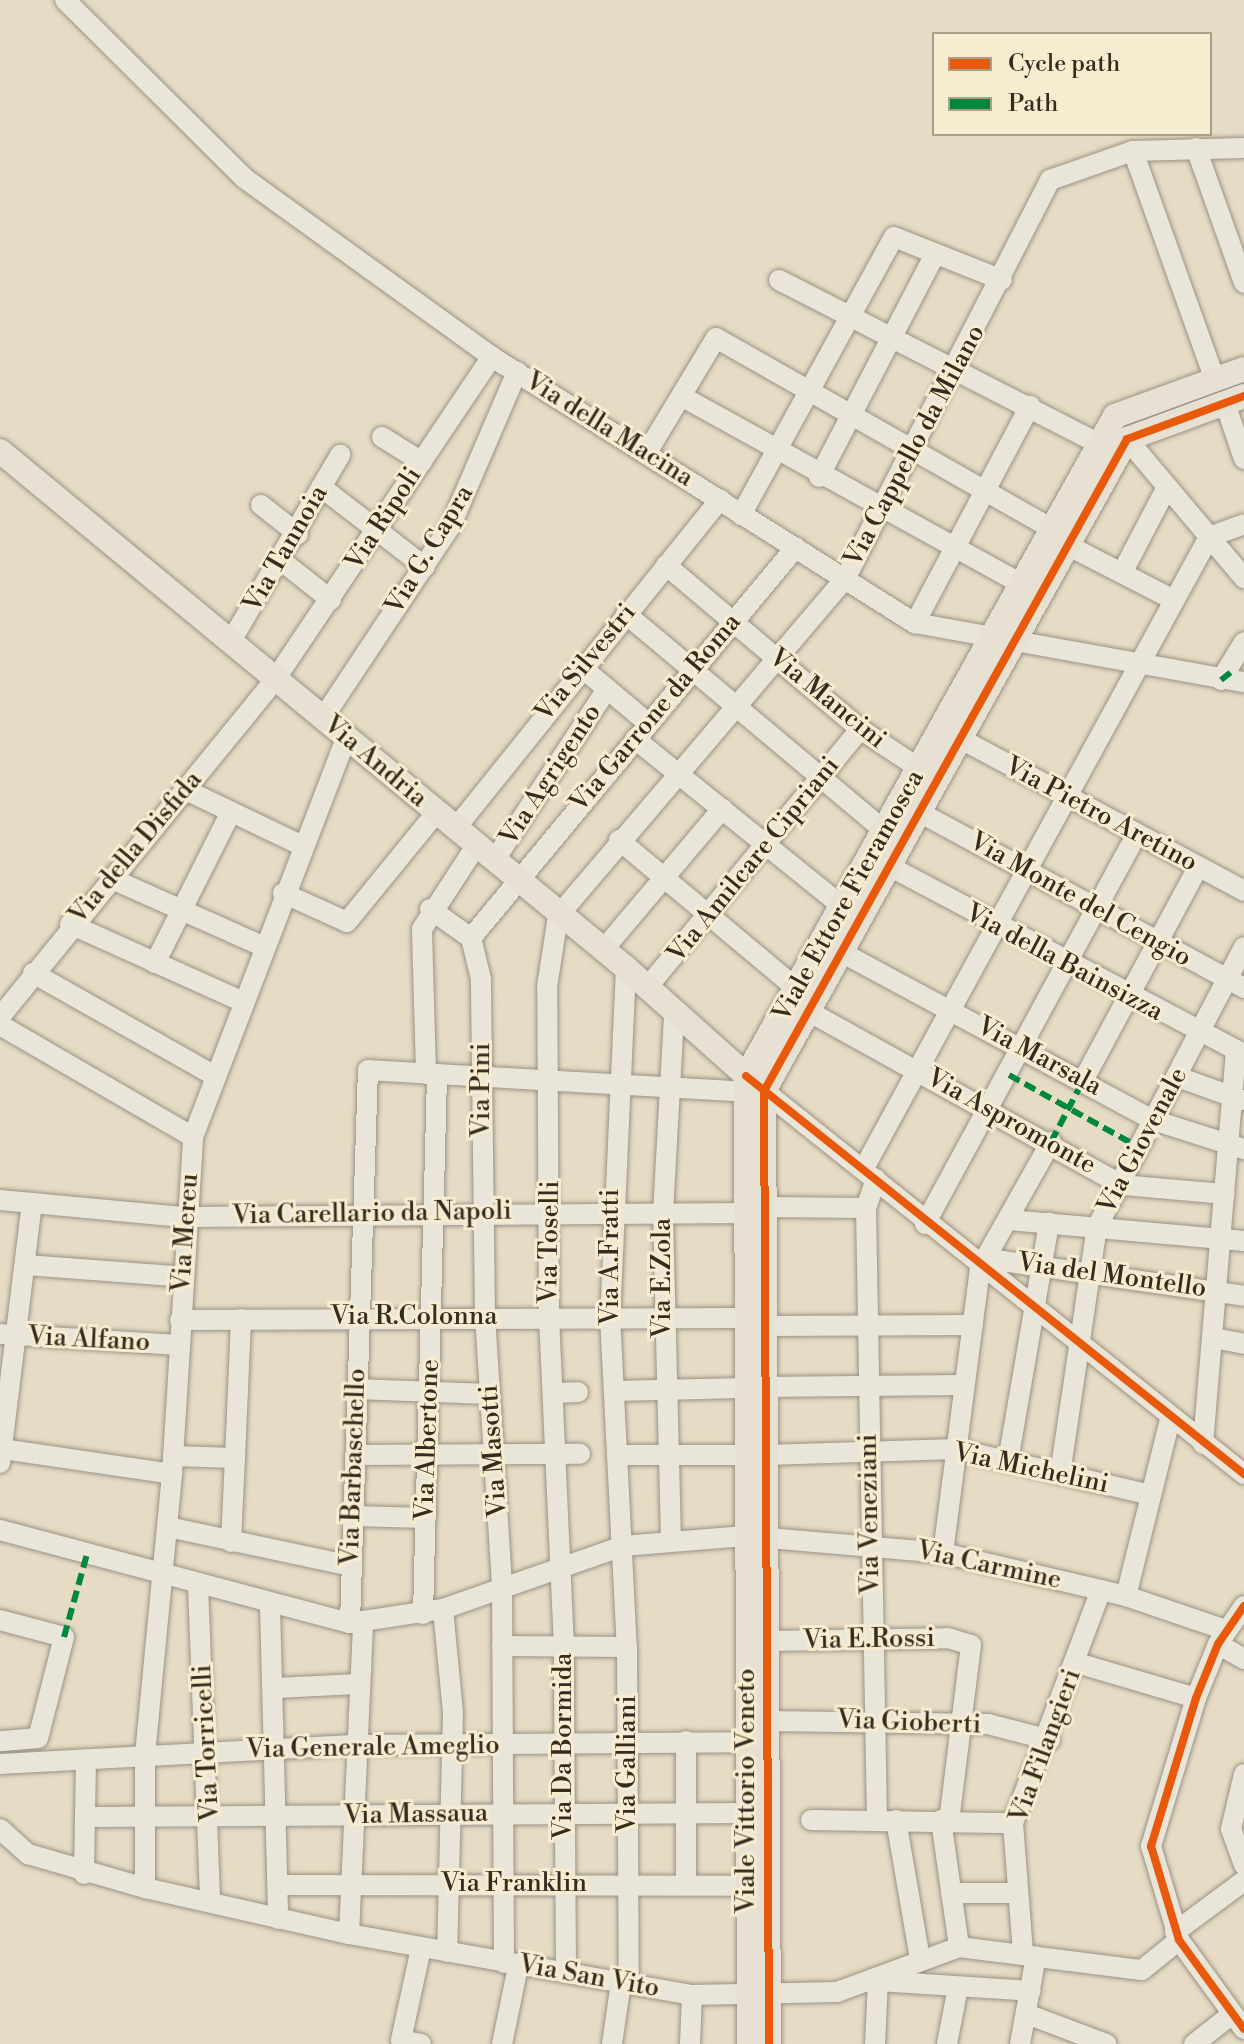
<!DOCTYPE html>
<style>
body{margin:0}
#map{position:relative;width:1244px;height:2044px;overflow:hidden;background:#e6dbc4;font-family:"Libre Bodoni",serif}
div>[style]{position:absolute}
.roads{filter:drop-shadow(0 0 2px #9a9284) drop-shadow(0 0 2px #9a9284)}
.minor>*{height:20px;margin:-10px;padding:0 10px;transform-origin:10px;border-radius:10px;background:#eae5d9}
.major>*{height:24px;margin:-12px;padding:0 12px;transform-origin:12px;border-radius:12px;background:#e6e1d3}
.quiet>*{height:6px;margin-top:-3px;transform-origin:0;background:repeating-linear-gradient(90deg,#00873e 0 12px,transparent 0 18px)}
.cycleway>*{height:8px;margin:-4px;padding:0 4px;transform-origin:4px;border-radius:4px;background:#e8590c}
span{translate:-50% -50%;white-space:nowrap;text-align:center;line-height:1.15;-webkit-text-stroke:6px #f8ecd0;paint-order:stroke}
.street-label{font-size:26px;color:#352b1f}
.legend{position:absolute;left:932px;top:32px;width:280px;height:104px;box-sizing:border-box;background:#f8ecd0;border:2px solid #aa9f89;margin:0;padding:10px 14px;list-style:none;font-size:24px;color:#352b1f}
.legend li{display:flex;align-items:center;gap:16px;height:40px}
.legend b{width:40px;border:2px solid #aa9f89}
</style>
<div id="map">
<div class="roads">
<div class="minor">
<div style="left:65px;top:0;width:252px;rotate:44.8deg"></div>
<div style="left:244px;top:178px;width:306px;rotate:35.8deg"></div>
<div style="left:492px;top:357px;width:500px;rotate:32.2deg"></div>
<div style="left:915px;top:623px;width:334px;rotate:10.2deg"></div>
<div style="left:1196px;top:148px;width:143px;rotate:70.4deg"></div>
<div style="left:1133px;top:151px;width:243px;rotate:70.3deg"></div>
<div style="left:779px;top:280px;width:360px;rotate:27.1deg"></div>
<div style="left:681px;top:396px;width:391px;rotate:28.9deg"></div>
<div style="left:1225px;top:403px;width:59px;rotate:71.3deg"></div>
<div style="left:382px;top:437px;width:47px;rotate:32deg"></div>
<div style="left:1127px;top:439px;width:182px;rotate:49.9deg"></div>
<div style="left:646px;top:454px;width:135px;rotate:-58.9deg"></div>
<div style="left:716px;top:338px;width:386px;rotate:29.6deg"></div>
<div style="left:819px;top:477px;width:251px;rotate:-62.5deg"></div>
<div style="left:321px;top:487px;width:131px;rotate:37.6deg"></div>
<div style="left:261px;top:505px;width:47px;rotate:38.1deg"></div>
<div style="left:741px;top:515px;width:317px;rotate:-61.2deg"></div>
<div style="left:894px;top:237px;width:116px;rotate:21.7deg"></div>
<div style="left:1067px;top:545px;width:120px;rotate:27.2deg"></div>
<div style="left:283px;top:562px;width:61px;rotate:38.4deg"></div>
<div style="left:666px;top:565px;width:254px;rotate:40.2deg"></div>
<div style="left:860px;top:729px;width:69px;rotate:33.7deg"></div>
<div style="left:1122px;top:573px;width:97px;rotate:-62.4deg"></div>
<div style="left:626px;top:614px;width:334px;rotate:40deg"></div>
<div style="left:915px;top:623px;width:246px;rotate:-62.1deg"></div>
<div style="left:231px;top:641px;width:216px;rotate:-59.6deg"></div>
<div style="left:581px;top:667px;width:87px;rotate:39.9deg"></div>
<div style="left:1221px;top:680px;width:44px;rotate:-58.8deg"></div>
<div style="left:323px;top:718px;width:232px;rotate:-56.4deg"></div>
<div style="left:451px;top:525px;width:167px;rotate:-66.7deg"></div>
<div style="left:959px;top:738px;width:323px;rotate:28.2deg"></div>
<div style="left:635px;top:739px;width:265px;rotate:38.9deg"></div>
<div style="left:186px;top:790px;width:127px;rotate:25.6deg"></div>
<div style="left:917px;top:811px;width:372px;rotate:28.4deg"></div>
<div style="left:455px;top:829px;width:423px;rotate:-51.2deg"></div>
<div style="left:619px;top:840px;width:229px;rotate:39.9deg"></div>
<div style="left:494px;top:861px;width:206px;rotate:-56.7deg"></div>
<div style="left:887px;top:865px;width:404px;rotate:27.9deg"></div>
<div style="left:110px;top:878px;width:167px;rotate:24.1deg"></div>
<div style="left:283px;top:893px;width:70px;rotate:24.4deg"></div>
<div style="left:347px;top:922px;width:141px;rotate:-50.8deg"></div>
<div style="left:430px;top:909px;width:50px;rotate:35.3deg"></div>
<div style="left:70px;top:924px;width:188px;rotate:24.2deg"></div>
<div style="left:603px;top:950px;width:185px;rotate:-49.8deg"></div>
<div style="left:839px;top:951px;width:357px;rotate:28.3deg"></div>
<div style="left:1153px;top:1120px;width:96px;rotate:17.7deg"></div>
<div style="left:155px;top:963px;width:169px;rotate:-63.3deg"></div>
<div style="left:626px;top:968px;width:348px;rotate:92.6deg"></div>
<div style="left:610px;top:1316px;width:331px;rotate:87.1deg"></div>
<div style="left:627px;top:1647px;width:336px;rotate:89.7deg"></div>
<div style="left:33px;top:973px;width:209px;rotate:29.5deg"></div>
<div style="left:646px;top:989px;width:337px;rotate:-50.5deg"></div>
<div style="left:808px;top:1011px;width:359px;rotate:29deg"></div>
<div style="left:1122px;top:1185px;width:103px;rotate:5deg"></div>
<div style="left:0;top:1017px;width:434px;rotate:-50.8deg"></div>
<div style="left:274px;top:681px;width:391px;rotate:-56.1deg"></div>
<div style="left:0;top:1025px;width:223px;rotate:30.1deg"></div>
<div style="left:426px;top:1074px;width:145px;rotate:-91.6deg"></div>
<div style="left:422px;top:929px;width:99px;rotate:-57deg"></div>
<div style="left:1178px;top:1077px;width:68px;rotate:19.8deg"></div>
<div style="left:1084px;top:1079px;width:241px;rotate:-61.7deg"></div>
<div style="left:764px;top:1091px;width:614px;rotate:38.59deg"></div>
<div style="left:864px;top:1168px;width:719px;rotate:-61.33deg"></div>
<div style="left:1209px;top:537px;width:37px;rotate:-20deg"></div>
<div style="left:876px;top:1179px;width:31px;rotate:109deg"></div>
<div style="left:866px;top:1208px;width:612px;rotate:88.97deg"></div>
<div style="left:0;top:1200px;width:186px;rotate:5.3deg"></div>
<div style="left:185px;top:1217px;width:560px;rotate:-0.41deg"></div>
<div style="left:763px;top:1207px;width:103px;rotate:0.6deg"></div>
<div style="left:1009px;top:1220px;width:236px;rotate:5.1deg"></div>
<div style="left:925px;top:1224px;width:444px;rotate:-61.5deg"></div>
<div style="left:26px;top:1265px;width:158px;rotate:4.3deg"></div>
<div style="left:980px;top:1268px;width:23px;rotate:-18deg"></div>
<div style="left:1002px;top:1261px;width:245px;rotate:8.2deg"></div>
<div style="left:180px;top:1320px;width:564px;rotate:-0.2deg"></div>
<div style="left:765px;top:1326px;width:208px;rotate:-0.3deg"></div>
<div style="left:0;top:1334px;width:178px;rotate:3.5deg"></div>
<div style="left:1214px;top:1338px;width:31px;rotate:11deg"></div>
<div style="left:765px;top:1387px;width:199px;rotate:-0.6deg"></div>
<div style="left:356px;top:1389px;width:133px;rotate:2.2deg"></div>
<div style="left:614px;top:1391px;width:130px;rotate:-1.3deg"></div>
<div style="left:553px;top:1393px;width:25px;rotate:-2deg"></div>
<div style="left:1203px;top:1444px;width:395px;rotate:-85.2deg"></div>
<div style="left:3px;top:1449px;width:171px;rotate:8.4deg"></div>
<div style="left:355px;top:1455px;width:225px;rotate:-0.3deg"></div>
<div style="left:617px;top:1455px;width:128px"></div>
<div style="left:766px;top:1455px;width:190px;rotate:-1.8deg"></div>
<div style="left:956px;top:1449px;width:200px;rotate:13.3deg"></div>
<div style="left:173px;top:1456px;width:62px;rotate:1.8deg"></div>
<div style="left:235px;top:1458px;width:139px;rotate:-87.5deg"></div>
<div style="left:1008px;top:1461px;width:242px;rotate:-80.2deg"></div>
<div style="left:0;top:1463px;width:262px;rotate:-83deg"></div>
<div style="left:1060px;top:1474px;width:250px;rotate:-81.5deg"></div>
<div style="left:1097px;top:1227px;width:316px;rotate:-62.3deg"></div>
<div style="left:353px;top:1516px;width:73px;rotate:1.6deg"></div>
<div style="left:168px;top:1527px;width:187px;rotate:12deg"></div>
<div style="left:0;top:1530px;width:362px;rotate:14.9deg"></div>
<div style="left:350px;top:1623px;width:94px;rotate:-8.6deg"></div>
<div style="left:443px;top:1609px;width:191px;rotate:-19.3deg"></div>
<div style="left:623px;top:1546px;width:122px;rotate:-4.7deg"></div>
<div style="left:745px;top:1536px;width:199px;rotate:4.9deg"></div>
<div style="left:943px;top:1553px;width:188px;rotate:13.2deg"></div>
<div style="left:1126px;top:1596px;width:106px;rotate:18.8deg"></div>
<div style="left:671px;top:1540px;width:327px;rotate:-91.4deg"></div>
<div style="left:663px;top:1213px;width:197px;rotate:-86.8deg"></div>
<div style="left:231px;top:1542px;width:84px;rotate:-87.3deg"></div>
<div style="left:943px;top:1553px;width:287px;rotate:-82.6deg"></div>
<div style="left:980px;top:1268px;width:145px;rotate:-60.6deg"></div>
<div style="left:198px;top:1585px;width:317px;rotate:87.8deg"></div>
<div style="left:1126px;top:1596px;width:182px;rotate:-76deg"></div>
<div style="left:270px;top:1606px;width:313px;rotate:88.5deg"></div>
<div style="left:1244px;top:1606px;width:46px;rotate:124.4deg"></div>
<div style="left:1218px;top:1644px;width:58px;rotate:112.2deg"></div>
<div style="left:1196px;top:1698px;width:155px;rotate:106.9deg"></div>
<div style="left:1151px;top:1846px;width:98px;rotate:73.4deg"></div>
<div style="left:1179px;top:1940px;width:110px;rotate:53.9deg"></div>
<div style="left:443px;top:1609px;width:104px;rotate:84.5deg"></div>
<div style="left:453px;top:1713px;width:239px;rotate:91.4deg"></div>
<div style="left:423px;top:1614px;width:539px;rotate:-88.51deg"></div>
<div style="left:0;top:1620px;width:66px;rotate:14.9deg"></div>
<div style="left:64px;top:1637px;width:104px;rotate:104.4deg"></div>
<div style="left:38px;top:1738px;width:38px;rotate:175deg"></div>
<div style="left:350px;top:1623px;width:553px;rotate:-88.14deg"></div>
<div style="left:368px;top:1070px;width:377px;rotate:3.3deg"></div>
<div style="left:766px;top:1641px;width:182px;rotate:-0.9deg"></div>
<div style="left:948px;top:1638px;width:24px;rotate:17deg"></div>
<div style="left:971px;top:1645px;width:177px;rotate:97.1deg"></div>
<div style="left:1218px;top:1644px;width:30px;rotate:30deg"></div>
<div style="left:502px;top:1646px;width:125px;rotate:0.5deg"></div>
<div style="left:1077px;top:1663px;width:124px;rotate:16.4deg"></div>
<div style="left:275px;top:1688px;width:83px;rotate:-2.8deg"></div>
<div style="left:767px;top:1721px;width:221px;rotate:0.8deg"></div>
<div style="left:988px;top:1724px;width:64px;rotate:14.5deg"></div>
<div style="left:686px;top:1741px;width:144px;rotate:90deg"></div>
<div style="left:0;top:1764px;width:353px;rotate:-3.1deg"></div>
<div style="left:352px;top:1745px;width:394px;rotate:-0.4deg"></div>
<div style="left:1244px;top:1774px;width:57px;rotate:103.3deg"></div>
<div style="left:1231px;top:1829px;width:38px;rotate:70deg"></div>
<div style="left:86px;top:1817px;width:660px;rotate:-0.35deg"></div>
<div style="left:811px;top:1820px;width:202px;rotate:0.9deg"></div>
<div style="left:896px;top:1820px;width:141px;rotate:80.2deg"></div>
<div style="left:941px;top:1820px;width:128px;rotate:81.9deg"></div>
<div style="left:0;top:1829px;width:38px;rotate:42deg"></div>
<div style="left:28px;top:1854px;width:122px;rotate:16.2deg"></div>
<div style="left:145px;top:1888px;width:209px;rotate:12.7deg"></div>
<div style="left:349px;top:1934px;width:348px;rotate:10.1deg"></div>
<div style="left:692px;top:1995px;width:145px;rotate:-1.2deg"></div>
<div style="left:837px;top:1992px;width:130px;rotate:-20.2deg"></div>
<div style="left:959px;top:1947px;width:184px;rotate:7.2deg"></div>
<div style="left:1142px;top:1970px;width:48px;rotate:-39deg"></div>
<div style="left:84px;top:1874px;width:114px;rotate:-89deg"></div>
<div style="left:280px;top:1885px;width:467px;rotate:0.1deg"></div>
<div style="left:145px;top:1888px;width:133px;rotate:-90deg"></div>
<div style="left:145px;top:1755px;width:282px;rotate:-84.5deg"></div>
<div style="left:172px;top:1474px;width:338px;rotate:-86.4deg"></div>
<div style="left:193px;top:1137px;width:427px;rotate:-69deg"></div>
<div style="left:951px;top:1893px;width:67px"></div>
<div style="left:1175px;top:1932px;width:86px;rotate:-36.5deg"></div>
<div style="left:349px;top:1934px;width:311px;rotate:-87.4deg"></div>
<div style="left:1023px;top:1953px;width:130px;rotate:-94.4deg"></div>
<div style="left:1013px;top:1823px;width:249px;rotate:-69.3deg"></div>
<div style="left:504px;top:1963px;width:378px;rotate:-90.3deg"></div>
<div style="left:502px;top:1585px;width:269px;rotate:-93.6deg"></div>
<div style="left:485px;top:1317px;width:338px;rotate:-90.7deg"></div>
<div style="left:481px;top:979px;width:42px;rotate:-103.7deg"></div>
<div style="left:471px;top:938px;width:508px;rotate:-50.27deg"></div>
<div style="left:566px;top:1971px;width:324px;rotate:-90.4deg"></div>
<div style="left:564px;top:1647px;width:330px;rotate:-92.6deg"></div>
<div style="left:549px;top:1317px;width:330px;rotate:-90.3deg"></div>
<div style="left:547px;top:987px;width:72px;rotate:-81.2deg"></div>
<div style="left:558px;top:916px;width:443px;rotate:-49.6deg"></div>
<div style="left:845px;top:579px;width:449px;rotate:-62.8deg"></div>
<div style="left:1050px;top:180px;width:88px;rotate:-19.3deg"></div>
<div style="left:1133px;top:151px;width:111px;rotate:-1.5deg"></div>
<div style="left:1027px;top:2014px;width:85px;rotate:20.8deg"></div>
<div style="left:421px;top:2044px;width:20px;rotate:-169deg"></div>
<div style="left:401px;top:2040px;width:94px;rotate:-77.7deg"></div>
<div style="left:502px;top:2044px;width:79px;rotate:-78.3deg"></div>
<div style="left:612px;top:2044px;width:63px;rotate:-81.7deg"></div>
<div style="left:690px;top:2044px;width:49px;rotate:-87.7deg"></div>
<div style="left:875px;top:2044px;width:63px;rotate:-87.3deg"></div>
<div style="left:878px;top:1981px;width:153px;rotate:3.7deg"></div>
<div style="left:947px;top:2044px;width:58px;rotate:-79.1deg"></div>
<div style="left:1020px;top:2044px;width:89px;rotate:-79.7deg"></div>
<div style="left:1194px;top:2044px;width:47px;rotate:-38.1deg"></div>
</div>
<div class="major">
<div style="left:0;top:451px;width:812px;rotate:39.55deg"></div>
<div style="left:626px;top:968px;width:177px;rotate:41.8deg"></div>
<div style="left:749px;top:2044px;width:968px;rotate:-90.18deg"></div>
<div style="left:746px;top:1076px;width:756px;rotate:-60.79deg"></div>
<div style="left:1115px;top:416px;width:137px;rotate:-20deg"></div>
<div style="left:769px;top:2044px;width:953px;rotate:-90.3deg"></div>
<div style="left:764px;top:1091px;width:746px;rotate:-60.89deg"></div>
<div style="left:1127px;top:439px;width:125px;rotate:-20.2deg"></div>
</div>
</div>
<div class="quiet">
<div style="left:1221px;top:680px;width:16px;rotate:-38deg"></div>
<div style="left:1009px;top:1075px;width:150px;rotate:29.1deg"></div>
<div style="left:1051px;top:1142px;width:71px;rotate:-62.4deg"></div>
<div style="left:64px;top:1637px;width:86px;rotate:-74.5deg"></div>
</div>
<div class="cycleway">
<div style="left:746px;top:1076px;width:638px;rotate:38.63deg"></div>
<div style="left:1244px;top:1606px;width:46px;rotate:124.4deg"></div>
<div style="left:1218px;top:1644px;width:58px;rotate:112.2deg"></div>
<div style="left:1196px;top:1698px;width:155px;rotate:106.9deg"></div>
<div style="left:1151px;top:1846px;width:98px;rotate:73.4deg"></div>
<div style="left:1179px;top:1940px;width:110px;rotate:53.9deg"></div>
<div style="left:769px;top:2044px;width:953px;rotate:-90.3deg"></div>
<div style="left:764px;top:1091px;width:746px;rotate:-60.89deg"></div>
<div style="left:1127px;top:439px;width:125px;rotate:-20.2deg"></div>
</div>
<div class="street-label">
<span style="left:609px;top:430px;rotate:32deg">Via della Macina</span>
<span style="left:915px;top:446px;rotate:-62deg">Via Cappello da Milano</span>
<span style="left:384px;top:519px;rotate:-57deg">Via Ripoli</span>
<span style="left:286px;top:549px;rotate:-60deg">Via Tannoia</span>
<span style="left:430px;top:550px;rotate:-59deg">Via G. Capra</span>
<span style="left:586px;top:663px;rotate:-51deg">Via Silvestri</span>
<span style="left:827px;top:699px;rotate:39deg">Via Mancini</span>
<span style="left:656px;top:713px;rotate:-50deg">Via Garrone da Roma</span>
<span style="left:375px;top:762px;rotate:40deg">Via Andria</span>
<span style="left:551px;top:775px;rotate:-57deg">Via Agrigento</span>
<span style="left:1101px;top:815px;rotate:28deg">Via Pietro Aretino</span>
<span style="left:136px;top:848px;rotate:-50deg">Via della Disfida</span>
<span style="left:754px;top:860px;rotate:-51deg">Via Amilcare Cipriani</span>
<span style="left:849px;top:896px;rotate:-61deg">Viale Ettore Fieramosca</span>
<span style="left:1080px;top:900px;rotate:29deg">Via Monte del Cengio</span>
<span style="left:1064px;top:963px;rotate:28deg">Via della Bainsizza</span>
<span style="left:1039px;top:1057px;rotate:28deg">Via Marsala</span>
<span style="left:482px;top:1090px;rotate:-90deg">Via Pini</span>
<span style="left:1011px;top:1122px;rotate:29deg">Via Aspromonte</span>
<span style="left:1143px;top:1141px;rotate:-62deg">Via Giovenale</span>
<span style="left:372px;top:1214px;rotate:-1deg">Via Carellario da Napoli</span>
<span style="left:186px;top:1233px;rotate:-86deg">Via Mereu</span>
<span style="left:550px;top:1242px;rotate:-89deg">Via Toselli</span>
<span style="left:611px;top:1257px;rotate:-90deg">Via A.Fratti</span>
<span style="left:1112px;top:1276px;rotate:8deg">Via del Montello</span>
<span style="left:663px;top:1278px;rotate:-90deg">Via E.Zola</span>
<span style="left:414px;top:1317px">Via R.Colonna</span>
<span style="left:89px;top:1340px;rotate:3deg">Via Alfano</span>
<span style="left:428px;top:1440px;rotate:-88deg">Via Albertone</span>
<span style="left:494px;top:1451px;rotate:-94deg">Via Masotti</span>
<span style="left:354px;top:1467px;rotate:-88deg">Via Barbaschello</span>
<span style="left:1031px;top:1469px;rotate:12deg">Via Michelini</span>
<span style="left:870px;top:1514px;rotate:-91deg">Via Veneziani</span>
<span style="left:989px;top:1566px;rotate:12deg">Via Carmine</span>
<span style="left:869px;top:1640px;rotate:-1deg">Via E.Rossi</span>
<span style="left:909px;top:1723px;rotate:2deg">Via Gioberti</span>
<span style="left:207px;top:1743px;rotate:-93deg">Via Torricelli</span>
<span style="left:564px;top:1746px;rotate:-90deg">Via Da Bormida</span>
<span style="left:1046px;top:1746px;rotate:-70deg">Via Filangieri</span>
<span style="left:373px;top:1748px;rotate:-1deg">Via Generale Ameglio</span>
<span style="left:628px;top:1764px;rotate:-90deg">Via Galliani</span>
<span style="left:747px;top:1791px;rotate:-90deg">Viale Vittorio Veneto</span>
<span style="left:416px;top:1815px;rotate:-1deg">Via Massaua</span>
<span style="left:514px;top:1884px">Via Franklin</span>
<span style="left:589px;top:1977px;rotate:10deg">Via San Vito</span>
</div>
<ul class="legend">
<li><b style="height:10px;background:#e8590c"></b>Cycle path</li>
<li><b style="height:10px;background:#00873e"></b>Path</li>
</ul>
</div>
